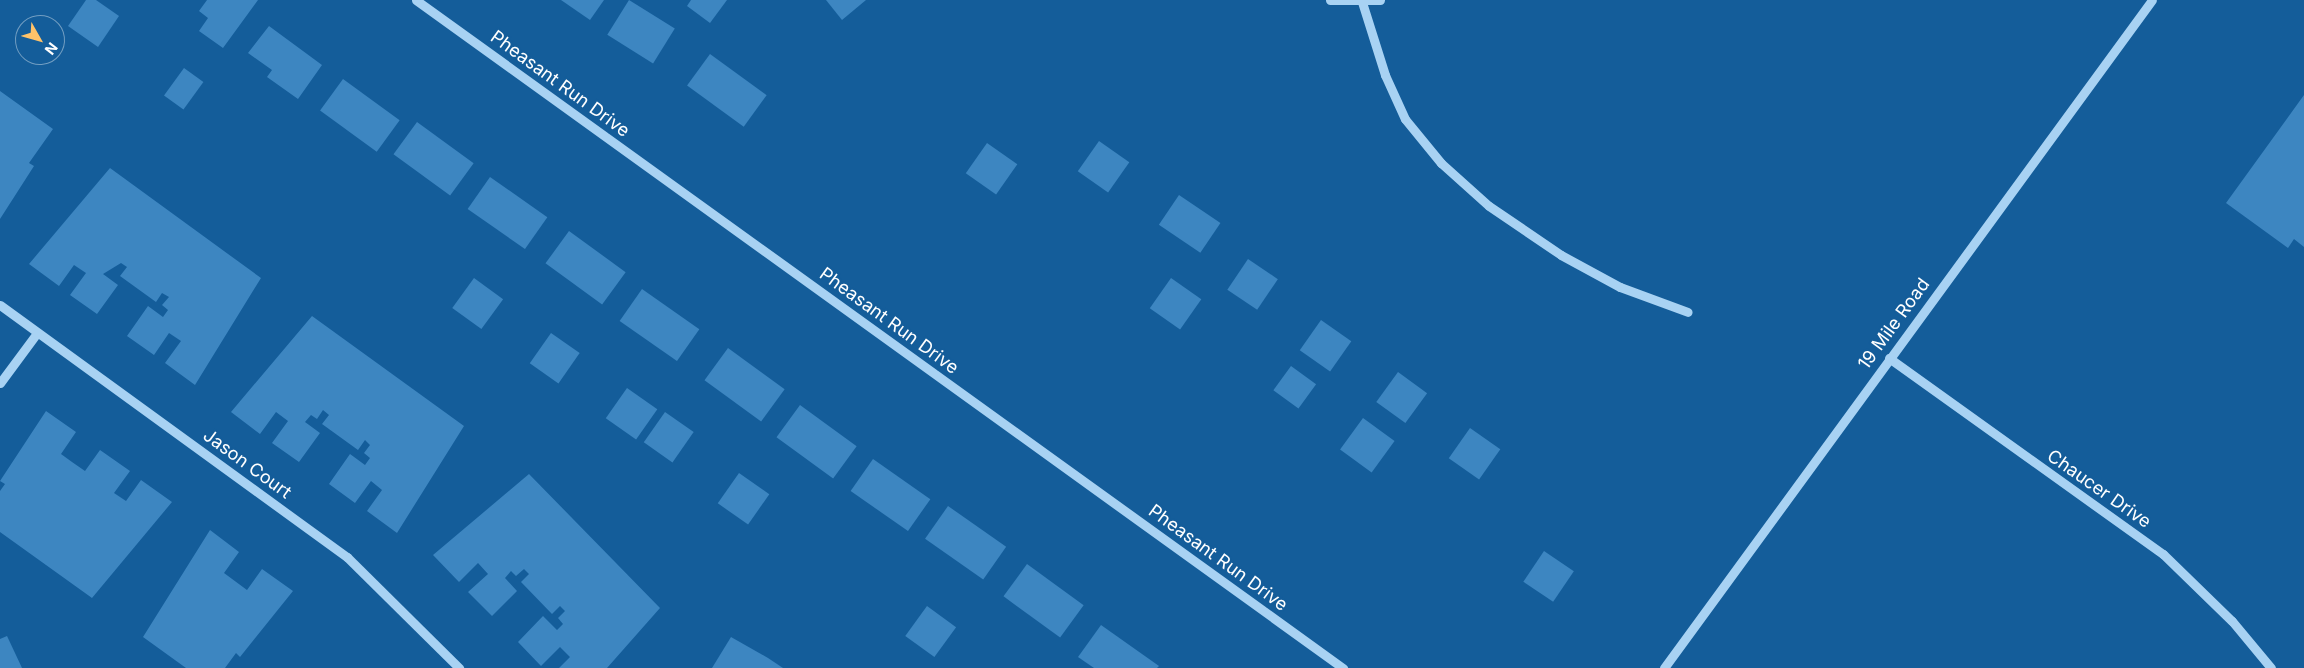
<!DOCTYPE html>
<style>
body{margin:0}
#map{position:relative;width:2304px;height:668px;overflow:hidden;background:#145d9a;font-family:Inter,sans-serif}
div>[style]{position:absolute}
.building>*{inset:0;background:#3d86c1;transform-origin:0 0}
.minor>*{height:9px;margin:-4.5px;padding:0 4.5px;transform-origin:4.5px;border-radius:4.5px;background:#a8d2f3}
span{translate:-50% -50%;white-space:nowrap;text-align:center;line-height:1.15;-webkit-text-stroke:4px #145d9a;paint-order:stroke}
.street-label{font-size:18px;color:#fff}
.north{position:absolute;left:15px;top:15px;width:50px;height:50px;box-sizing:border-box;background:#145d9a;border:1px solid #729ec2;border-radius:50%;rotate:128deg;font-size:14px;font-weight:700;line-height:20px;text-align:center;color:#fff}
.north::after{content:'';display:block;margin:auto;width:18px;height:22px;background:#ffc36a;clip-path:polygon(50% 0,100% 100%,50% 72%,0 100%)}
</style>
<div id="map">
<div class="building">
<div style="clip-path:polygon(86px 0,96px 0,119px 16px,98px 47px,68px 26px)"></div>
<div style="clip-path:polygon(207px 0,258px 0,223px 48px,199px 31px,208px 18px,199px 11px)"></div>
<div style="clip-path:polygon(561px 0,604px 0,590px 20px)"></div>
<div style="left:629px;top:0;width:54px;height:41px;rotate:32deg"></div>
<div style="clip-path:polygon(691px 0,727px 0,710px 23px,687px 6px)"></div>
<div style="clip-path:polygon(826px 0,866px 0,842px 20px)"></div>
<div style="clip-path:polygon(269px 26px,322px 65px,298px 99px,267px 77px,272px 70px,248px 53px)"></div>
<div style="left:710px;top:54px;width:70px;height:39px;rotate:36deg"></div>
<div style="left:184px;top:68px;width:24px;height:34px;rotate:36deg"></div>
<div style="left:343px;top:79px;width:70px;height:39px;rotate:36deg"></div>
<div style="clip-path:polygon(0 91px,53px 129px,29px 163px,34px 166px,0 219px)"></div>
<div style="clip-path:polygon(2304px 95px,2304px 247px,2294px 239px,2288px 248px,2226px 203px)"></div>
<div style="left:417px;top:122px;width:70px;height:40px;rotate:36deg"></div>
<div style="left:1099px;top:141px;width:37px;height:37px;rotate:35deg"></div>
<div style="left:987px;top:143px;width:37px;height:37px;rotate:35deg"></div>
<div style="clip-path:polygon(110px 168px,261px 278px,195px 385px,165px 363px,181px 341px,169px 333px,154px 355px,127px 336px,148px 306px,163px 317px,168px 310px,162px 305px,169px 297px,162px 293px,156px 302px,120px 276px,127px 267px,121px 263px,103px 274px,118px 285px,97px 314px,70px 295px,86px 273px,74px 265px,59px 286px,29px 264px)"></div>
<div style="left:490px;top:177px;width:70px;height:39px;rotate:35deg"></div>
<div style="left:1179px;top:195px;width:50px;height:36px;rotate:34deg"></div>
<div style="left:569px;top:231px;width:70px;height:40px;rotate:36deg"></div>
<div style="left:1248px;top:259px;width:36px;height:37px;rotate:34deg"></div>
<div style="left:474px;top:278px;width:36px;height:37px;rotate:36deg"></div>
<div style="left:1171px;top:278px;width:37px;height:37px;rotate:35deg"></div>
<div style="left:642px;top:289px;width:70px;height:39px;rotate:35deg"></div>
<div style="clip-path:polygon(312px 316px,464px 426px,397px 533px,367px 511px,382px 490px,371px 481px,355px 503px,329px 484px,350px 454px,365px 465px,370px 458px,364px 453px,370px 445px,365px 440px,358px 450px,322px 424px,329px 415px,323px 410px,317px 419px,311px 415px,305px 422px,320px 433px,299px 462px,272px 443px,288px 421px,276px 412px,260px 434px,231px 412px)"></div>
<div style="left:1321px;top:320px;width:37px;height:37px;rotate:35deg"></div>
<div style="left:551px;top:333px;width:35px;height:37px;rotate:35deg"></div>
<div style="left:728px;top:348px;width:70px;height:40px;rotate:36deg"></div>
<div style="left:1291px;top:366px;width:31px;height:30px;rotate:36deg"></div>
<div style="left:1398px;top:372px;width:36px;height:37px;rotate:36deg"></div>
<div style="left:627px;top:388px;width:37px;height:37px;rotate:35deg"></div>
<div style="left:800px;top:405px;width:70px;height:40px;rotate:36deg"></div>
<div style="clip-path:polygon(46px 411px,76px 432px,61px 454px,72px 462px,85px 471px,100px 450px,130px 471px,114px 493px,126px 501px,141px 480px,172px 502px,92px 598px,0 532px,0 491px,5px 484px,0 481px)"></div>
<div style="left:665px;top:412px;width:35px;height:37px;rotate:35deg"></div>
<div style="left:1363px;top:418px;width:39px;height:39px;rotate:36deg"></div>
<div style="left:1470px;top:428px;width:37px;height:37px;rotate:35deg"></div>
<div style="left:873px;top:459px;width:70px;height:39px;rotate:35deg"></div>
<div style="left:739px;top:473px;width:37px;height:37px;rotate:35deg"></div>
<div style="clip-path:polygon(529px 474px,660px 608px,607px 668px,559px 668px,570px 657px,560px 647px,541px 666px,518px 642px,543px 616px,557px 630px,563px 624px,558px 618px,565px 611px,560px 606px,552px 614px,521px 582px,529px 574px,524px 569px,516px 576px,511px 571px,505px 578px,517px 591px,492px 616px,468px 592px,488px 574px,478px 563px,459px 582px,433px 555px)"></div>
<div style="left:948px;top:506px;width:71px;height:40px;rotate:35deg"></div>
<div style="clip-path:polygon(210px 530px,239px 552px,224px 573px,247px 590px,262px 569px,293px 591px,240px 657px,236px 653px,225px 668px,186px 668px,143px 637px)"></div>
<div style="left:1544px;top:551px;width:36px;height:37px;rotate:34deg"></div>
<div style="left:1027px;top:564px;width:70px;height:40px;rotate:36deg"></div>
<div style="left:927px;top:606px;width:36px;height:37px;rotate:36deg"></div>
<div style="clip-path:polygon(1101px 625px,1159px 666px,1157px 668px,1094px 668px,1078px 657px)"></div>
<div style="clip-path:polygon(7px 636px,22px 668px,0 668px,0 639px)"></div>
<div style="clip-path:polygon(731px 637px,768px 658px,783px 668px,712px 668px)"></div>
</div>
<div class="minor">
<div style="left:416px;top:0;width:1143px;rotate:35.78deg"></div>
<div style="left:1330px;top:0;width:50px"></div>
<div style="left:1362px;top:2px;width:77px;rotate:72.5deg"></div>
<div style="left:1385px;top:75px;width:48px;rotate:65.6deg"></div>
<div style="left:1405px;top:119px;width:57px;rotate:50.7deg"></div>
<div style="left:1441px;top:163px;width:64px;rotate:41.9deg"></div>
<div style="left:1489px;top:206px;width:87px;rotate:34.2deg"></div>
<div style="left:1561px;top:255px;width:67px;rotate:28.5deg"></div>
<div style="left:1620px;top:287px;width:72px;rotate:20.2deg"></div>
<div style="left:0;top:305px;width:429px;rotate:36deg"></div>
<div style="left:347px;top:557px;width:158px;rotate:44.7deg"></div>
<div style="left:1889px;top:358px;width:337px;rotate:35.6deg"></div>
<div style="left:2163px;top:554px;width:96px;rotate:44.2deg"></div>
<div style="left:2232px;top:621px;width:61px;rotate:50.3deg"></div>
<div style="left:0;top:383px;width:62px;rotate:-53.5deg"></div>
<div style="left:1664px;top:668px;width:827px;rotate:-53.85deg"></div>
</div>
<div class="street-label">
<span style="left:560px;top:84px;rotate:36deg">Pheasant Run Drive</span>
<span style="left:889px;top:321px;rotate:36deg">Pheasant Run Drive</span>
<span style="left:1894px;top:324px;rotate:-54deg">19 Mile Road</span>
<span style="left:247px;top:464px;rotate:36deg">Jason Court</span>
<span style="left:2099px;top:489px;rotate:35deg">Chaucer Drive</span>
<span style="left:1218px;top:558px;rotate:36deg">Pheasant Run Drive</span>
</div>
<div class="north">N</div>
</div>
